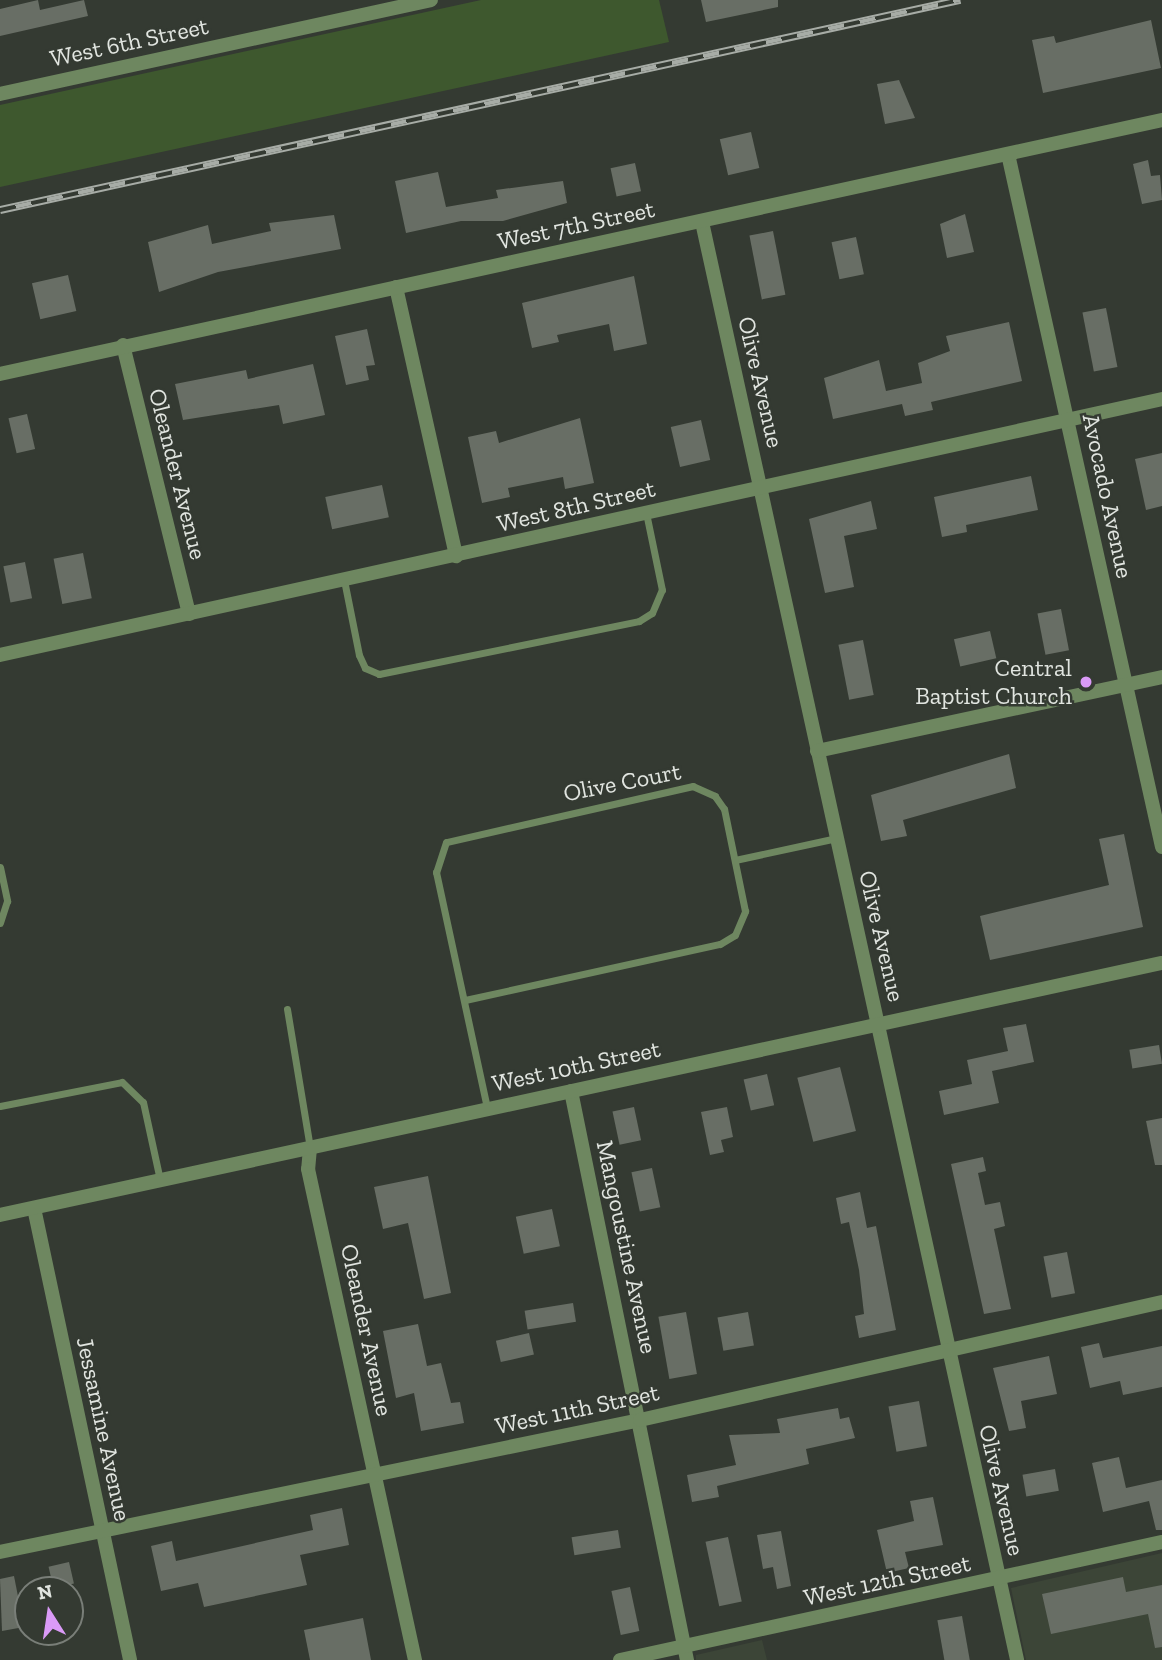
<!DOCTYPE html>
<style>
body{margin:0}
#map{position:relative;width:1162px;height:1660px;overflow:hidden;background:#343a32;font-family:"Zilla Slab",serif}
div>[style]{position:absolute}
.built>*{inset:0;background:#3c4537}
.green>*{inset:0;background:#3e582e}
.building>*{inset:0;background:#686e65;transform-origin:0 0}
.service>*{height:7px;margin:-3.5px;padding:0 3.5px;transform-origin:3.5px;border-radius:3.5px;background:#6e8760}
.minor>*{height:14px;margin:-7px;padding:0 7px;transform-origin:7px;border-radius:7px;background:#6e8760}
.tertiary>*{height:14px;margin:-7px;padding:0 7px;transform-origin:7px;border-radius:7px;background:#6e8760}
.rail>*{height:8px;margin-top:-4px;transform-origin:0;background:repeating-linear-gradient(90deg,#343a32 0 16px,#a7aca6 0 32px);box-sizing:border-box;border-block:2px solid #a7aca6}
.dots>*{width:19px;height:19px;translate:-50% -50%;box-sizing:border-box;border:4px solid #343a32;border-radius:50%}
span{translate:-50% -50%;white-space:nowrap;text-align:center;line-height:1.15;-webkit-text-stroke:5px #343a32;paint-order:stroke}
.street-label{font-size:24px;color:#e1e5e0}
.poi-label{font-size:24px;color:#e1e5e0}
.right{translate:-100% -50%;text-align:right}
.north{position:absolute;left:14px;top:1576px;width:70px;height:70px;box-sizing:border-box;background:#343a32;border:2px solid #797e78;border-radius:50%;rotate:348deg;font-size:19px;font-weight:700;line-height:28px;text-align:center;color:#e1e5e0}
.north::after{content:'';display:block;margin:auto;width:24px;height:32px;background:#da9af7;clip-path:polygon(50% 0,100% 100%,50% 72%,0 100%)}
</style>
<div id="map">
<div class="built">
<div style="clip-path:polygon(1162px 1553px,1162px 1660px,1026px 1660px,1011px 1588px)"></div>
<div style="clip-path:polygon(762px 1640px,767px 1660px,696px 1660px,696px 1655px)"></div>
</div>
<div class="green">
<div style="clip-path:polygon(481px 0,659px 0,669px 42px,0 187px,0 105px)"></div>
</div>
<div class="building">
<div style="clip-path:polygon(38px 0,40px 10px,84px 0,88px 16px,0 36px,0 9px)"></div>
<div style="clip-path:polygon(701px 0,778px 0,778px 7px,706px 22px)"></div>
<div style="clip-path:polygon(1151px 20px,1161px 68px,1043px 93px,1032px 40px,1054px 36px,1056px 43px)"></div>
<div style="clip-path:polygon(899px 80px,915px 118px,885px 124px,877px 84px)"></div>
<div style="left:751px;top:132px;width:37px;height:32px;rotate:77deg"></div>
<div style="clip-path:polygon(1148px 160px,1151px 176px,1160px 175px,1162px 200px,1142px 204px,1133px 164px)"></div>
<div style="left:635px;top:163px;width:29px;height:25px;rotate:78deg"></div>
<div style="clip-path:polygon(438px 172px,446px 207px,498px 198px,496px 190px,563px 181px,567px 203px,503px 221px,461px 221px,406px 233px,395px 181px)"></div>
<div style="clip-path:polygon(965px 214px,974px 252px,947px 258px,940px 224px)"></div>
<div style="clip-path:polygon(334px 215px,341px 249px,218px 272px,159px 292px,148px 242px,208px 225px,212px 244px,271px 231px,269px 223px)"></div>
<div style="left:773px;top:231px;width:65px;height:24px;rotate:79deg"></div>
<div style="left:856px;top:237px;width:38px;height:25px;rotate:78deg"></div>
<div style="left:68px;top:275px;width:37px;height:37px;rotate:77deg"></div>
<div style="clip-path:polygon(634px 276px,647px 344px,614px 351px,609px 324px,557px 335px,559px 342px,532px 348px,522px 303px)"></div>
<div style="left:1106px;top:308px;width:60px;height:24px;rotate:79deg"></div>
<div style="clip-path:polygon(1009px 322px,1022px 381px,931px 402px,933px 410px,905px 416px,902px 404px,833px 419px,824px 378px,879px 360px,886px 391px,922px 383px,918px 363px,950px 351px,946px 336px)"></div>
<div style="clip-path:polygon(367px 329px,375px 365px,366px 366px,369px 380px,346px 385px,335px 336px)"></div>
<div style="clip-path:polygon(313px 364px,325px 415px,283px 424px,279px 405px,183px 420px,175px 384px,246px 370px,248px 379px)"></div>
<div style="left:27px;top:414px;width:36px;height:19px;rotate:77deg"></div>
<div style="clip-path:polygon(580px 418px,594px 483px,565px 489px,563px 477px,508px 488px,510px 497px,482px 503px,468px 437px,496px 431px,499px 443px)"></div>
<div style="left:701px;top:420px;width:41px;height:31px;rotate:77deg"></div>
<div style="clip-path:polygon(1162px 453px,1162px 506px,1146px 510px,1135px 459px)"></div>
<div style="clip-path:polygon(1031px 476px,1038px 510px,966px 525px,967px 532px,942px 537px,934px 497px)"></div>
<div style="left:382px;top:485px;width:33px;height:58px;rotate:78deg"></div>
<div style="clip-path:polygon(871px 501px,877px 529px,844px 536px,854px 587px,825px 593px,809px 519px)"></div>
<div style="left:83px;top:553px;width:46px;height:30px;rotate:79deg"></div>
<div style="left:25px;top:562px;width:37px;height:22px;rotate:79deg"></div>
<div style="left:1061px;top:609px;width:42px;height:24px;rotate:79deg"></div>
<div style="left:990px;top:631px;width:28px;height:37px;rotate:77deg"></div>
<div style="left:863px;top:640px;width:56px;height:25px;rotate:79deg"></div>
<div style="clip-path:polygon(1009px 754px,1016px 788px,903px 820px,907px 836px,881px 841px,871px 795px)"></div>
<div style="clip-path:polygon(1124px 834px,1143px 927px,990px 960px,980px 916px,1109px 885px,1099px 839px)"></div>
<div style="clip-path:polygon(1026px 1024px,1034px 1062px,992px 1071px,999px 1103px,944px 1115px,939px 1091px,972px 1084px,967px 1060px,1008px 1051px,1003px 1028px)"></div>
<div style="left:1159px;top:1045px;width:19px;height:30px;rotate:81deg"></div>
<div style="left:840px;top:1067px;width:66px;height:44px;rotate:76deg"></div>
<div style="left:767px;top:1074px;width:32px;height:24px;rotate:77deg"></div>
<div style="left:634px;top:1107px;width:34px;height:22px;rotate:78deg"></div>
<div style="clip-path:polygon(727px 1107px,733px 1137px,721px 1140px,724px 1152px,710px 1155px,701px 1112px)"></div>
<div style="clip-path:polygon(1162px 1118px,1162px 1165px,1155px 1165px,1146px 1121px)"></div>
<div style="clip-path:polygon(983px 1157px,986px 1171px,978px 1173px,985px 1205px,1000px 1202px,1005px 1226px,994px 1229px,1011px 1309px,984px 1314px,951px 1164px)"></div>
<div style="left:652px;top:1168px;width:40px;height:21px;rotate:78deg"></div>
<div style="clip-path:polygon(428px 1176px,451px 1293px,424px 1299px,408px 1223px,383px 1229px,374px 1187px)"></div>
<div style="clip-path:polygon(860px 1192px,867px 1228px,876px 1226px,896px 1330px,859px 1338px,855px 1316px,864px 1314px,859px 1270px,849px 1222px,841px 1224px,836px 1198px)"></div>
<div style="left:552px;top:1209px;width:38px;height:37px;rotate:78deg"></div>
<div style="left:1067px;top:1252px;width:42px;height:24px;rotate:79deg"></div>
<div style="left:573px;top:1303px;width:19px;height:49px;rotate:81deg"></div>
<div style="left:686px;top:1312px;width:63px;height:28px;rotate:80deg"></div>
<div style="left:748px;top:1312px;width:34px;height:31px;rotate:80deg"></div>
<div style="clip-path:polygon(418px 1324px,427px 1366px,441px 1363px,451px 1403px,460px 1402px,464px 1423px,421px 1431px,414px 1393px,396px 1398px,383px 1331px)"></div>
<div style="left:529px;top:1333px;width:22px;height:34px;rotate:77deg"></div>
<div style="clip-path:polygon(1099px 1343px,1103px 1358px,1162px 1346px,1162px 1387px,1123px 1395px,1120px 1381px,1090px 1388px,1081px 1347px)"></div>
<div style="clip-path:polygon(1049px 1356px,1057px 1394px,1021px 1401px,1026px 1428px,1009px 1431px,993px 1368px)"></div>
<div style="left:919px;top:1401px;width:46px;height:31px;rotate:80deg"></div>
<div style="clip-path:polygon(838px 1408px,840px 1419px,849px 1417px,855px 1438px,806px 1449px,809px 1464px,717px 1486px,719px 1497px,692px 1502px,687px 1475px,736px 1465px,729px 1435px,780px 1433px,777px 1419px)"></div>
<div style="clip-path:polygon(1119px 1457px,1126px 1488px,1162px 1480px,1162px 1530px,1156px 1530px,1149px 1501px,1103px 1512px,1092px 1463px)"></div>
<div style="left:1055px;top:1469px;width:22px;height:33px;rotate:80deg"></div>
<div style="clip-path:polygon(933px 1497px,943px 1545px,905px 1552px,909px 1568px,887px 1573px,877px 1530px,914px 1521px,910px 1501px)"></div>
<div style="clip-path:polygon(342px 1508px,349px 1545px,300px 1555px,307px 1585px,204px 1607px,198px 1583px,161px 1591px,151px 1546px,172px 1541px,176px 1561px,313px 1530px,310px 1515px)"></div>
<div style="left:618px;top:1530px;width:18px;height:47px;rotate:81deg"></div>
<div style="clip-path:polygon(781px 1531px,791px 1586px,777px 1589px,773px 1567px,763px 1569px,757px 1535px)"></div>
<div style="left:728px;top:1537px;width:66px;height:23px;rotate:78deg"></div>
<div style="left:69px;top:1562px;width:22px;height:21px;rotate:77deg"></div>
<div style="clip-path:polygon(14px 1576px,24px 1627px,2px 1631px,0 1579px)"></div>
<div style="clip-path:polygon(1123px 1577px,1126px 1592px,1162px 1585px,1162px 1647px,1155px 1648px,1148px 1614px,1051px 1634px,1042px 1594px)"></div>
<div style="left:630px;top:1587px;width:45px;height:19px;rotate:78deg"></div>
<div style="left:962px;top:1616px;width:45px;height:25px;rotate:80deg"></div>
<div style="clip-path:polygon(363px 1618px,371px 1660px,310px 1660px,304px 1630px)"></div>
</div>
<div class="service">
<div style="left:344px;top:580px;width:76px;rotate:78.7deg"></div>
<div style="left:359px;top:655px;width:14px;rotate:65deg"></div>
<div style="left:365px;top:668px;width:15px;rotate:23deg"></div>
<div style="left:379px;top:674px;width:265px;rotate:-11.5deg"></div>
<div style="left:639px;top:621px;width:15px;rotate:-32deg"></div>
<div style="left:652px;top:613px;width:25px;rotate:-67deg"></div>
<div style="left:662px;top:590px;width:79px;rotate:-101.7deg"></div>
<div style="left:735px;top:860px;width:104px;rotate:-12.2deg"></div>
<div style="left:0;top:867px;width:35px;rotate:78deg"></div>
<div style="left:7px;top:901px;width:23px;rotate:108deg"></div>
<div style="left:465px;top:1000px;width:261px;rotate:-12.4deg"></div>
<div style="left:720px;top:944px;width:17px;rotate:-31deg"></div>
<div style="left:735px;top:935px;width:26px;rotate:-67deg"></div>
<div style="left:745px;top:911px;width:104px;rotate:-101.6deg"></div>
<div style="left:724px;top:809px;width:16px;rotate:-125deg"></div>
<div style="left:715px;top:796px;width:24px;rotate:-156deg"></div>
<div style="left:693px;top:786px;width:253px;rotate:167.2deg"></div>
<div style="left:446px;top:842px;width:32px;rotate:108deg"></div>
<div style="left:436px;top:872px;width:241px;rotate:77.8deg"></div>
<div style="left:287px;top:1009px;width:141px;rotate:80.6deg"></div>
<div style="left:0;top:1106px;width:124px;rotate:-11.1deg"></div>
<div style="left:122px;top:1082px;width:29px;rotate:44deg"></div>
<div style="left:143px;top:1102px;width:80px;rotate:77.7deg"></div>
</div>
<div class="minor">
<div style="left:0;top:94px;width:441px;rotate:-12.3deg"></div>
<div style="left:1008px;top:154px;width:710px;rotate:77.47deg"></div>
<div style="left:702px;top:222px;width:1472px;rotate:77.64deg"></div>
<div style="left:396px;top:287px;width:276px;rotate:77.4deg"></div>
<div style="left:123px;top:345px;width:277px;rotate:76.2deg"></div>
<div style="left:0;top:374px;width:1189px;rotate:-12.33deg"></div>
<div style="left:817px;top:751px;width:353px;rotate:-12.1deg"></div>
<div style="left:571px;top:1091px;width:581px;rotate:78.48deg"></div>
<div style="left:310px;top:1148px;width:21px;rotate:95deg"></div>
<div style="left:308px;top:1169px;width:503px;rotate:77.71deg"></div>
<div style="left:34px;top:1208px;width:462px;rotate:78deg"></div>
<div style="left:0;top:1215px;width:1189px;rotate:-12.24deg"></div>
<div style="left:0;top:1552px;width:653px;rotate:-11.65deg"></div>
<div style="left:640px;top:1420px;width:535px;rotate:-12.74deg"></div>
<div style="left:620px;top:1660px;width:555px;rotate:-12.28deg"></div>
</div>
<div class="tertiary">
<div style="left:0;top:655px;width:1190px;rotate:-12.42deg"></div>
</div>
<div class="rail">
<div style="left:0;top:210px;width:983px;rotate:-12.34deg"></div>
</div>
<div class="dots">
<div style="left:1086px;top:682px;background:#da9af7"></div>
</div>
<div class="street-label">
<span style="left:129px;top:42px;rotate:-12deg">West 6th Street</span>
<span style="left:576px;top:225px;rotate:-12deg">West 7th Street</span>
<span style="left:761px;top:382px;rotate:77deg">Olive Avenue</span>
<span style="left:178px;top:474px;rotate:76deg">Oleander Avenue</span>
<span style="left:1108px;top:496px;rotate:78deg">Avocado Avenue</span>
<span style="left:576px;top:506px;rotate:-13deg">West 8th Street</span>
<span style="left:622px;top:782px;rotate:-11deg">Olive Court</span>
<span style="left:882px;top:936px;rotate:77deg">Olive Avenue</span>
<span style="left:576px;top:1066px;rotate:-12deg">West 10th Street</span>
<span style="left:627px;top:1247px;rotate:78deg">Mangoustine Avenue</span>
<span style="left:367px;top:1330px;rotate:78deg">Oleander Avenue</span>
<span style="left:577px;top:1409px;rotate:-12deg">West 11th Street</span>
<span style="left:104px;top:1429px;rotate:78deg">Jessamine Avenue</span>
<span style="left:1002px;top:1490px;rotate:77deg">Olive Avenue</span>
<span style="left:887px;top:1580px;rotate:-12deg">West 12th Street</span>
</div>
<div class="poi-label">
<span class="right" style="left:1072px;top:682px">Central<br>Baptist Church</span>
</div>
<div class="north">N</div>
</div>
